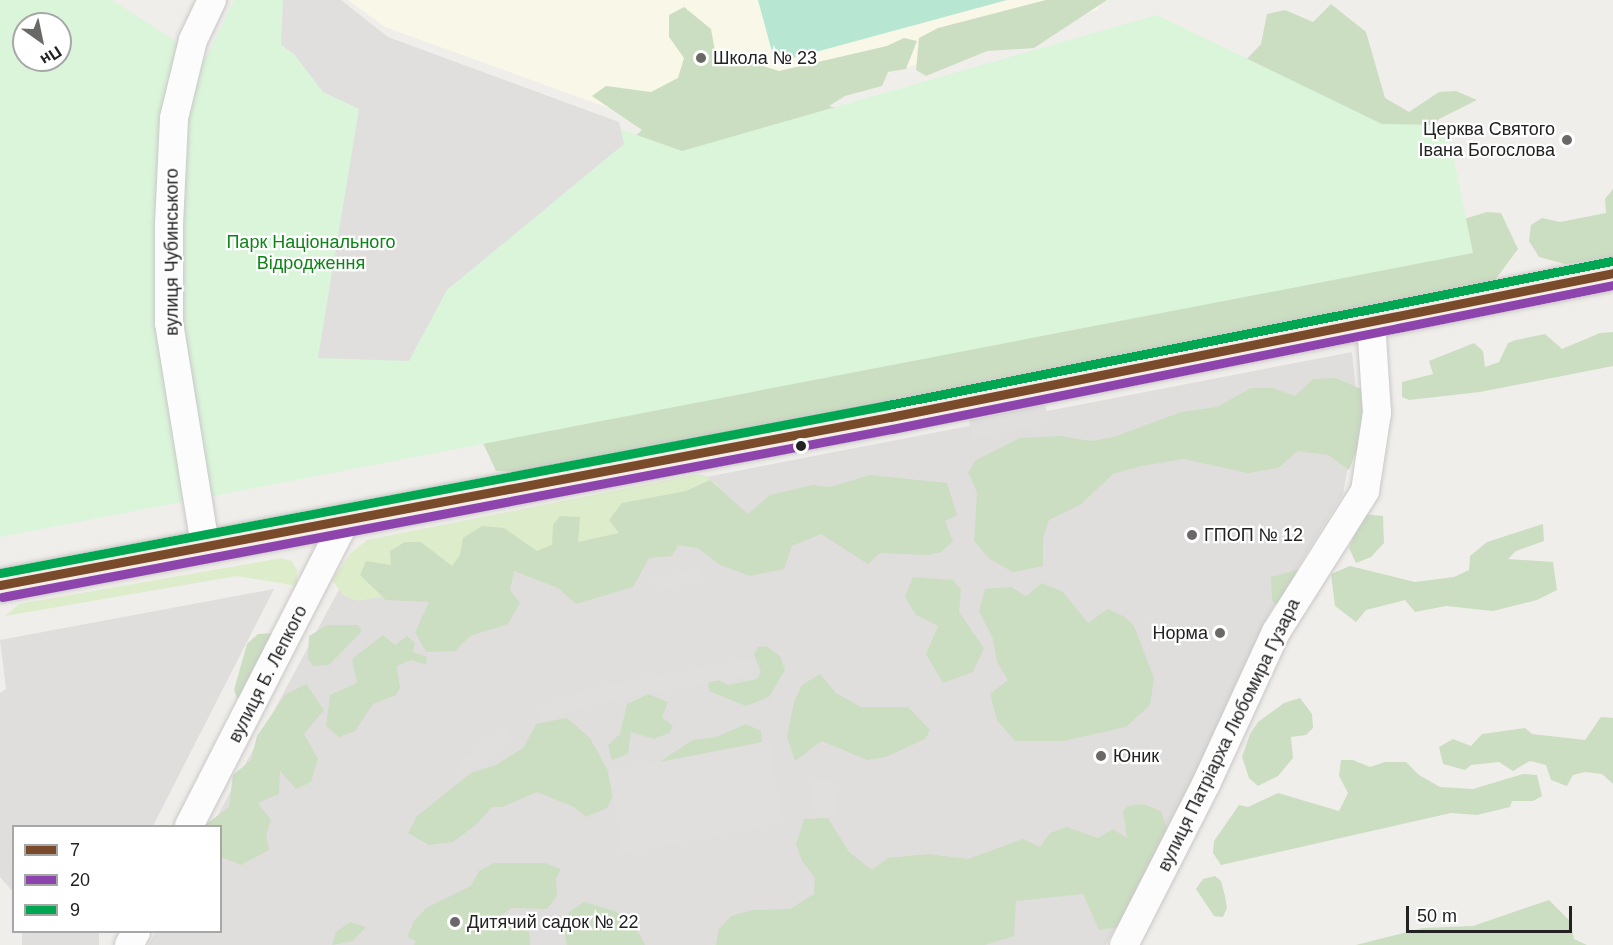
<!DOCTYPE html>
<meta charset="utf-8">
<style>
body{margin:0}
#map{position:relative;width:1613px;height:945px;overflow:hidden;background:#f0eeeb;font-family:Arial,sans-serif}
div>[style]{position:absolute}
.residential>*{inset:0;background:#dfdedc;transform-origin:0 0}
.education>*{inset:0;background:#f8f7e8}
.grass>*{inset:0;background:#ddeccb}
.forest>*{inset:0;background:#cbdec1}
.park>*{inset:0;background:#daf5da}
.pitch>*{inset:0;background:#b7e6d2}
.parking>*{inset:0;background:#e0dfde;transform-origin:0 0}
.roads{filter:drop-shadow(0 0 2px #c9c8c7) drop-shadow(0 0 2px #c9c8c7)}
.minor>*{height:28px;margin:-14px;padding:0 14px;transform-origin:14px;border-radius:14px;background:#fdfcfc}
.major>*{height:33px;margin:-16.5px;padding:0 16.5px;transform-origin:16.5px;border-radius:16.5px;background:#f3ede7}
.bus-1>*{height:9px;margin:-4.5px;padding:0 4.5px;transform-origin:4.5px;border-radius:4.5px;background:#7a4b2a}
.bus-2>*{height:9px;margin:-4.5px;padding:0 4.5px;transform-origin:4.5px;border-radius:4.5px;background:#8e44ad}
.bus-3>*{height:9px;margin:-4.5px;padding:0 4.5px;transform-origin:4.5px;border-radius:4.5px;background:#00a651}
.dots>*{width:16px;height:16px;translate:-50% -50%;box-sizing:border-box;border:3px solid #fff;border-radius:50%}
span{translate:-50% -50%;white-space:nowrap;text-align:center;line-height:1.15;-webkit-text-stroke:4.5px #fff;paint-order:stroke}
.poi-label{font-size:18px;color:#222}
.left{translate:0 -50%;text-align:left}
.right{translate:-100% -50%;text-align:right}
.park-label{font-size:18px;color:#0c8416}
.street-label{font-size:18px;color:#222}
.legend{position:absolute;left:12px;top:825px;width:210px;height:108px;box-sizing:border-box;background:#fff;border:2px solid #a7a7a7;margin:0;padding:8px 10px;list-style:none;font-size:18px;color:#222}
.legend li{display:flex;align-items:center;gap:12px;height:30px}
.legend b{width:30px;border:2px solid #a7a7a7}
.north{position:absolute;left:12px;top:12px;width:60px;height:60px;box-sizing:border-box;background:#fff;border:2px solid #a7a7a7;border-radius:50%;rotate:147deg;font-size:16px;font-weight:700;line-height:24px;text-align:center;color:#222}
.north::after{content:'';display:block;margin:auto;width:21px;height:27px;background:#6a6968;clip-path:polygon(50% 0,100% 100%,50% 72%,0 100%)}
.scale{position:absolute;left:1406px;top:906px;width:166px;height:27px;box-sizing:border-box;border:3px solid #222;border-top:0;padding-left:8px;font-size:18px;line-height:21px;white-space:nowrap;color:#222;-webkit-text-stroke:4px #fff;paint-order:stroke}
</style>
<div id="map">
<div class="residential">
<div style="clip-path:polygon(1352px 352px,1358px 412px,1343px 494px,1267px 617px,1232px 703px,1106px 945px,148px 945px,156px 932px,220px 932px,220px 826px,212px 826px,364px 543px)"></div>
<div style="clip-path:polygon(274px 589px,153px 826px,14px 826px,13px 892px,0 877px,0 693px,6px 689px,0 640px)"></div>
<div style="left:22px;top:932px;width:77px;height:13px"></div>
</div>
<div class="education">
<div style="clip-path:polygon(348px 0,1103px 0,1097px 10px,683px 135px,385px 27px)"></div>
</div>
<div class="grass">
<div style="clip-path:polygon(693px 475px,704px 475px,718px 485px,721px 502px,696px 539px,358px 601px,344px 596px,332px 580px,351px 553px,367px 540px)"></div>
<div style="clip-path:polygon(281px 558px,292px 561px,297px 570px,297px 586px,237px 576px,5px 616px,19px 604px)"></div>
</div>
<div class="forest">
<div style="clip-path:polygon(1046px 0,1107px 0,1034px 48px,987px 51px,926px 76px,916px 70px,919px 38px,938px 28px)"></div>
<div style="clip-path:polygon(1331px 4px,1366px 32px,1385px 98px,1409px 112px,1439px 92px,1456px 91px,1477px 100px,1439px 119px,1425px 138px,1451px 223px,1487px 212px,1501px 213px,1518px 249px,1492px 284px,1048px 380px,998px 378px,902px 403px,668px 446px,611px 453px,524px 472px,496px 471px,483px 443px,630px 141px,642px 130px,592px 96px,606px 86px,651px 92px,678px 78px,684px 58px,669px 37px,669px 15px,684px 7px,711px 29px,715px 51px,779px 71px,887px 46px,904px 38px,917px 41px,906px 69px,888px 72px,882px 86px,845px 96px,829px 106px,850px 112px,1243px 63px,1261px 44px,1267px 14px,1285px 10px,1313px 22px)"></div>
<div style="clip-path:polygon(1613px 189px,1613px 257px,1565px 264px,1539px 257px,1529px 241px,1531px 225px,1542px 218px,1560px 222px,1606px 213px,1605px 199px)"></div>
<div style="clip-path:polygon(1613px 332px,1613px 366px,1480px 392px,1409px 400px,1402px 397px,1402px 382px,1433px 374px,1429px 361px,1474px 343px,1483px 351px,1485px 367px,1499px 362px,1508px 343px,1516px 340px,1545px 334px,1562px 349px,1600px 333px)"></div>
<div style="clip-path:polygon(1336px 378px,1370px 393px,1361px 439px,1349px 470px,1328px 455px,1298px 451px,1278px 468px,1248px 473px,1184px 459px,1141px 466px,1113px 474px,1080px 505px,1049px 520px,1043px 538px,1043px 566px,1013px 572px,990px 559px,974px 541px,977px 493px,968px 472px,976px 460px,1020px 438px,1060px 436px,1091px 441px,1114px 437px,1181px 412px,1217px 407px,1251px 388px,1273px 388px,1295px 396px,1313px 379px)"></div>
<div style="clip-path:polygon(870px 475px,947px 483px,957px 515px,945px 521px,953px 541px,941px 552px,928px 555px,880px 553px,868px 564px,821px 534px,792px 546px,784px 569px,750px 576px,720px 565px,698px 548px,678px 545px,672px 556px,649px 558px,633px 587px,576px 604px,558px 588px,514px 571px,510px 590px,520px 603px,508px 624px,470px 636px,455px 651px,426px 652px,415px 632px,429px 602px,386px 600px,360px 575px,366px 561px,391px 565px,390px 551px,405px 542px,421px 542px,452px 566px,460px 555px,463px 538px,482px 526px,504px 528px,537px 551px,552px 545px,553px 525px,560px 516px,580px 517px,578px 542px,619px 533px,609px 520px,622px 503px,686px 491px,710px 480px,748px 514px,770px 495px,813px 485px,830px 487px)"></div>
<div style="clip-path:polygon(1363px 514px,1383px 516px,1384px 543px,1371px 557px,1356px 563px,1349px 548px)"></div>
<div style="clip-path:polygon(1543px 524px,1544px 541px,1516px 551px,1508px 559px,1553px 562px,1557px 590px,1537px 600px,1493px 611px,1446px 606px,1415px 612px,1405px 600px,1366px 610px,1356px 622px,1335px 606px,1331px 574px,1350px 566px,1415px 582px,1454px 577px,1469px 570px,1470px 556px,1487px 542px)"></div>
<div style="clip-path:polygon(1300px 569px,1283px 611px,1272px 601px,1271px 577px)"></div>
<div style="clip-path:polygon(913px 577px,953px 580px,961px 590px,959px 612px,984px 648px,973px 672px,943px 683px,926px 654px,938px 626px,916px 615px,905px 597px)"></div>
<div style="clip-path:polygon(1042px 583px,1063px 592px,1088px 623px,1108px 609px,1125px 617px,1134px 626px,1154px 678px,1150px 705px,1126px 727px,1064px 741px,1015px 741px,997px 720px,990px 694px,1008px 680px,997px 662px,993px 639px,979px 611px,985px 589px,1011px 587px,1026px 596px)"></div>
<div style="clip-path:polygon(327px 625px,358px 625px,362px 631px,329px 665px,313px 666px,308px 659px,309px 636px)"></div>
<div style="clip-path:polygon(274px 633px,252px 692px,237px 698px,234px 690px,247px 644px,258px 634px)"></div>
<div style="clip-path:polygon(383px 635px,395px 645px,407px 636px,415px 643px,413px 652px,427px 657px,426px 665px,411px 660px,397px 666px,400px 688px,396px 695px,373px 704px,355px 731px,339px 737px,326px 726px,330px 695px,357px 683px,352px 659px)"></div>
<div style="clip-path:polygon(766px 646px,780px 656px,785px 670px,769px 697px,746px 706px,709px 691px,708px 684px,714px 678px,728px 685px,757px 679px,761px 672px,754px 654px,758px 647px)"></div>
<div style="clip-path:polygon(820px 674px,836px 693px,861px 707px,908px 707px,930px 730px,925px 739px,886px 757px,867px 760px,822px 741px,795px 761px,787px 737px,794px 702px,802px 685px)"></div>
<div style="clip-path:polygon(306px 684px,324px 710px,304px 734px,318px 759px,311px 782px,296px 789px,280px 771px,279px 794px,258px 803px,271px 820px,266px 835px,269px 850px,241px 865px,221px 857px,220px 826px,204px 826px,229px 807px,233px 775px,251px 760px,257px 736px,285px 695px)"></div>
<div style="clip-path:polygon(648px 694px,668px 702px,662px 717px,673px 726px,669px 733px,654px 739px,631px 732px,628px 754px,612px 760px,608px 745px,620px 734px,627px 704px)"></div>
<div style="clip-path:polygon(1300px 698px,1312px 714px,1313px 728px,1306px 735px,1291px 737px,1293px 758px,1278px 776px,1258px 786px,1249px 778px,1242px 757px,1250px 734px,1258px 722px,1284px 703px)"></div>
<div style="clip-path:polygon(1601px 717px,1613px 718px,1613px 784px,1602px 774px,1585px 772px,1573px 775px,1567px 786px,1551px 780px,1546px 765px,1530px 761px,1513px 771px,1499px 762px,1471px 765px,1465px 770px,1443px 764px,1439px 747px,1453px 739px,1471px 746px,1482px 734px,1525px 728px,1532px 734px,1585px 740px)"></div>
<div style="clip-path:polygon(567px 718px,590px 738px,617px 787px,607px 808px,586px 817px,574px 807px,537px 792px,502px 807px,492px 807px,477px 824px,453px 842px,429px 845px,408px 833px,417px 816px,471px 773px,496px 765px,523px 748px,536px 724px)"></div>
<div style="clip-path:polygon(746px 724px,761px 731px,762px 742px,757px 748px,659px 767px,662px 760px,693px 740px,716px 737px)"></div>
<div style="clip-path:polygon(1341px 760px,1353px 760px,1370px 767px,1385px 762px,1406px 762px,1419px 775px,1440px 787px,1473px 789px,1523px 774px,1537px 775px,1542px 796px,1533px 801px,1512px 801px,1510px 807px,1477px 815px,1451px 813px,1221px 865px,1213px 853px,1214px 841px,1239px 805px,1248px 807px,1278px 793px,1339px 811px,1348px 793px,1339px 776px)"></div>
<div style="clip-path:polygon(1143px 804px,1161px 811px,1170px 838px,1127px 926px,1099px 930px,1083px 894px,1016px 901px,1014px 936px,985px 945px,716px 945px,719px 929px,731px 916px,752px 910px,790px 909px,814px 894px,815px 878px,802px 861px,796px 844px,804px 819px,828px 818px,849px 852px,872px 870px,888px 858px,928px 854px,968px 859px,1023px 839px,1040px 847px,1050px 833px,1067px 827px,1098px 838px,1113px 829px,1127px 838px,1123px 811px,1128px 806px)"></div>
<div style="clip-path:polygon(494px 863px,545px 863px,561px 869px,556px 879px,557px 896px,547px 909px,512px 908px,498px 917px,529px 930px,530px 945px,414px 945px,416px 941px,407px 937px,414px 921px,426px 908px,471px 886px,479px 871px)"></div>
<div style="clip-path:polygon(1215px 876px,1221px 881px,1225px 896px,1227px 908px,1223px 917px,1214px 916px,1196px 889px,1203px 879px)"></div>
<div style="clip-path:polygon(1549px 900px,1570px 921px,1574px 939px,1587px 945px,1356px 945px,1423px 928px,1473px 926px)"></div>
<div style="clip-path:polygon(584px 902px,617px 912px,635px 926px,645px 945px,567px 945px,563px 928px,569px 912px)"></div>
<div style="clip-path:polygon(350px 922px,366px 927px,353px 941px,332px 945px,336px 932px)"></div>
</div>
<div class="park">
<div style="clip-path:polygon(evenodd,0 0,112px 0,205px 60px,234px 0,322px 0,381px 44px,682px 151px,1157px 15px,1382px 124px,1447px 125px,1473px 253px,0 537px,0 0,24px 24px,60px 24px,60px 60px,24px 60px,24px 24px)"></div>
</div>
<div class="pitch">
<div style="clip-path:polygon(758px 0,1007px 0,775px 63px)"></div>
</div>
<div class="parking">
<div style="clip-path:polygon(283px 0,341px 0,388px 37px,619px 122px,624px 144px,447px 290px,409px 361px,318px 358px,359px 109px,323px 92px,294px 54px,281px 45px)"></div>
<div style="left:1045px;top:404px;width:19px;height:78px;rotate:78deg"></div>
<div style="left:700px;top:568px;width:12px;height:48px;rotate:76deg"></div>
<div style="clip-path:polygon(754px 658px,757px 673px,592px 704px,543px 722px,538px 708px,589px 689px)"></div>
<div style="left:506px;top:728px;width:14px;height:61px;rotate:54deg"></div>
<div style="clip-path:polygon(768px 741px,781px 814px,773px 825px,623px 853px,608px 772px)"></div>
<div style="left:832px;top:779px;width:35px;height:21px;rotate:82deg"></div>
</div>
<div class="roads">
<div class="minor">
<div style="left:205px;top:545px;width:225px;rotate:-99.2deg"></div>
<div style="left:169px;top:323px;width:98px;rotate:-90deg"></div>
<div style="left:169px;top:225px;width:107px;rotate:-87.3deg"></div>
<div style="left:174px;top:118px;width:80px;rotate:-76.3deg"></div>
<div style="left:193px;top:40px;width:44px;rotate:-64.6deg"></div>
<div style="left:189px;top:826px;width:343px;rotate:-62.9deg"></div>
<div style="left:129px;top:945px;width:15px;rotate:-62deg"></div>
<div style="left:1124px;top:945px;width:181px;rotate:-63deg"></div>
<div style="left:1206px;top:784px;width:167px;rotate:-65.3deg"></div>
<div style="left:1276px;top:632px;width:167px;rotate:-57.7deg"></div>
<div style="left:1365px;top:491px;width:79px;rotate:-81.3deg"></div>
<div style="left:1377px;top:413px;width:91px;rotate:-93.8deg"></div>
</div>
<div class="major">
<div style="left:0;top:585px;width:906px;rotate:-10.69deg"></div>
<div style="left:890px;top:417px;width:737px;rotate:-11.26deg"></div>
</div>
</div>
<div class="bus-1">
<div style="left:0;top:585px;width:906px;rotate:-10.69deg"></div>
<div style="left:890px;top:417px;width:737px;rotate:-11.26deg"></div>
</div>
<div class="bus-2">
<div style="left:2px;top:597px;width:906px;rotate:-10.69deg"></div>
<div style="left:892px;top:429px;width:735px;rotate:-11.29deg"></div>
</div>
<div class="bus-3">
<div style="left:0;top:573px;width:904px;rotate:-10.71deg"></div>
<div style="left:888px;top:405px;width:737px;rotate:-11.26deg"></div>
</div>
<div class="dots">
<div style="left:701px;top:58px;background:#6a6968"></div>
<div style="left:1567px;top:140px;background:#6a6968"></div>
<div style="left:801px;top:446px;background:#222"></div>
<div style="left:1192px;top:535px;background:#6a6968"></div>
<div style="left:1220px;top:633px;background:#6a6968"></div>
<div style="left:1101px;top:756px;background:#6a6968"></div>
<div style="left:455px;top:922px;background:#6a6968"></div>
</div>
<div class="poi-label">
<span class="left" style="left:713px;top:58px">Школа № 23</span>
<span class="right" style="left:1555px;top:140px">Церква Святого<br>Івана Богослова</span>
<span class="left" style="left:1204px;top:535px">ГПОП № 12</span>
<span class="right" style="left:1208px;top:633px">Норма</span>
<span class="left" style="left:1113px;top:756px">Юник</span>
<span class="left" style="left:467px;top:922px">Дитячий садок № 22</span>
</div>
<div class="park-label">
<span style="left:311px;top:253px">Парк Національного<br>Відродження</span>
</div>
<div class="street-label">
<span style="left:172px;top:252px;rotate:-90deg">вулиця Чубинського</span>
<span style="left:268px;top:674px;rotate:-63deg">вулиця Б. Лепкого</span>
<span style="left:1229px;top:735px;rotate:-64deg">вулиця Патріарха Любомира Гузара</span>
</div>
<ul class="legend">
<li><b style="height:8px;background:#7a4b2a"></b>7</li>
<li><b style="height:8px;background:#8e44ad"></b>20</li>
<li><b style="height:8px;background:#00a651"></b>9</li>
</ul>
<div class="north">Пн</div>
<div class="scale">50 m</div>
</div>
